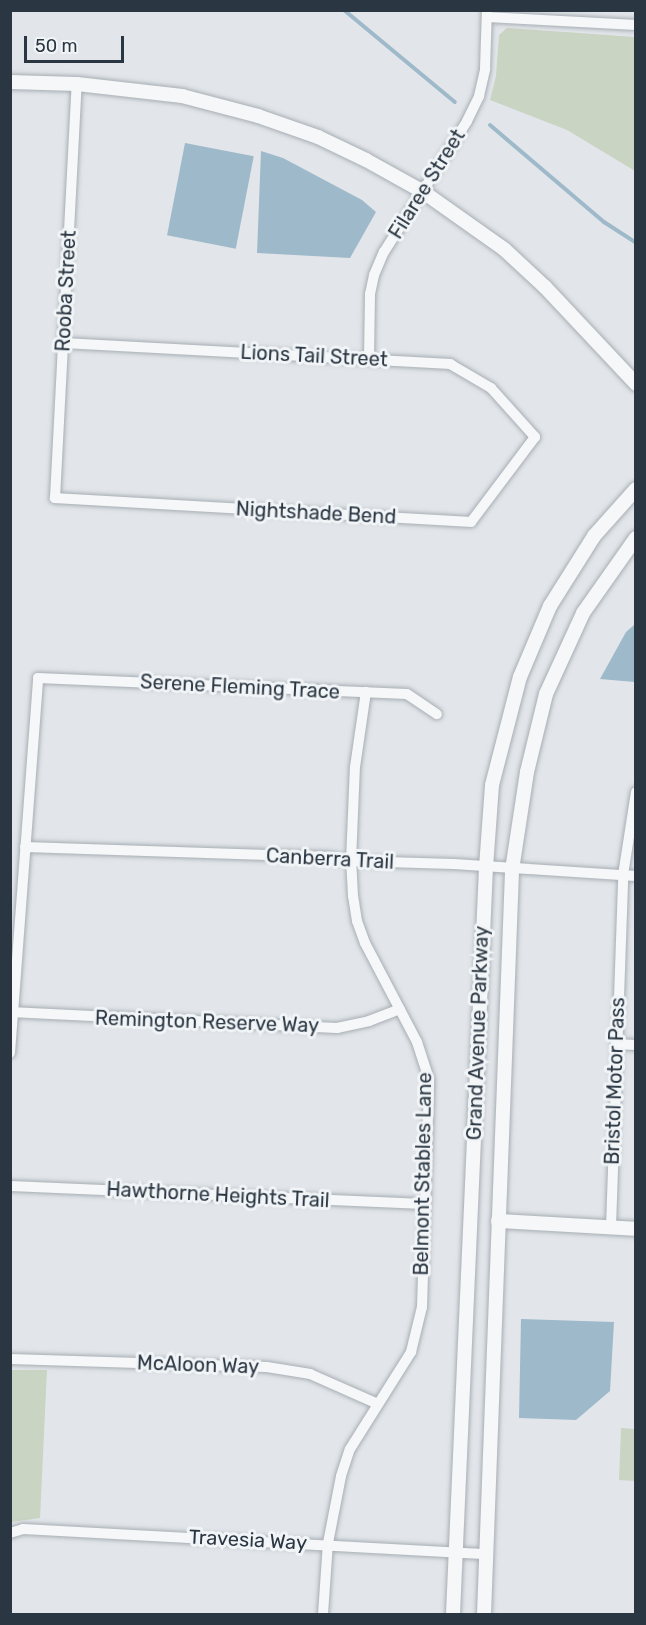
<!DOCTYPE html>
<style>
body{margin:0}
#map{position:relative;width:646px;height:1625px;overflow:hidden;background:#e2e6ea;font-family:Rubik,sans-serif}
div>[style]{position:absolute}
.green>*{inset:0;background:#cad4c3}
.water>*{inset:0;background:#9eb9c9;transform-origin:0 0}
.stream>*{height:4px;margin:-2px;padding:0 2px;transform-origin:2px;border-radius:2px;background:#9eb9c9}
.roads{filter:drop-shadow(0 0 2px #a7aeb4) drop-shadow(0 0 2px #a7aeb4)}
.minor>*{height:10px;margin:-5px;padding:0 5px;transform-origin:5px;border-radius:5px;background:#f5f7f8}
.tertiary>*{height:14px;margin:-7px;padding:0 7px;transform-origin:7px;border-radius:7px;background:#f5f7f8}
span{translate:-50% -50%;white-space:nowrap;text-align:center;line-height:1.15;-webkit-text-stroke:6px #f2f5f7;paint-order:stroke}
.street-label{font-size:20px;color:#2a3642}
.frame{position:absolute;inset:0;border:12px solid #2a3642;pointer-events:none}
.scale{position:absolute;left:24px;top:36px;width:100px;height:27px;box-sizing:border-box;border:3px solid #2a3642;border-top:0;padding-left:8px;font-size:18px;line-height:21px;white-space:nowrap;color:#2a3642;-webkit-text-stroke:4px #f2f5f7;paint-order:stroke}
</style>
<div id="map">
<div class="green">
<div style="clip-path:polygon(507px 28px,635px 37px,635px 171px,567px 130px,490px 100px,496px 76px,499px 35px)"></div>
<div style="clip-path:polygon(11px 1370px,47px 1370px,40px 1518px,11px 1522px)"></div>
<div style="clip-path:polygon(621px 1428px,635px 1429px,635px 1481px,619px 1480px)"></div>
</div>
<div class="water">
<div style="left:185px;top:143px;width:70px;height:94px;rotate:11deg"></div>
<div style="clip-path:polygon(261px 151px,283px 158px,362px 200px,376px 212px,350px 258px,257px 253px)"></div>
<div style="clip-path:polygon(634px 625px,635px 682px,600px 679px,626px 632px)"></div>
<div style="clip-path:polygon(521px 1319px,614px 1322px,610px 1391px,576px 1420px,519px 1418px)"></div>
</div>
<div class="stream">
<div style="left:344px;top:10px;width:144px;rotate:39.7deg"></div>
<div style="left:490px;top:125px;width:150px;rotate:40.4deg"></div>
<div style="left:604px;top:222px;width:38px;rotate:33deg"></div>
</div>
<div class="roads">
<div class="minor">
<div style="left:487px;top:17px;width:149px;rotate:3.1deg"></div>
<div style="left:64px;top:343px;width:387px;rotate:3.1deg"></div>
<div style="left:450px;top:364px;width:48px;rotate:30.3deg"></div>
<div style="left:491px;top:388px;width:66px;rotate:48.1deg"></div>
<div style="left:535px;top:437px;width:106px;rotate:127deg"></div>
<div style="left:471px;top:522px;width:417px;rotate:-176.7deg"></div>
<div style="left:55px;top:498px;width:415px;rotate:-87deg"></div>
<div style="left:369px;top:358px;width:64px;rotate:-89.1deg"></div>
<div style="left:370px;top:294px;width:19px;rotate:-78deg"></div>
<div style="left:374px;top:275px;width:25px;rotate:-67deg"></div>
<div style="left:384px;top:252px;width:155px;rotate:-57.6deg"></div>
<div style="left:467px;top:121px;width:28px;rotate:-64deg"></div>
<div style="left:479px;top:96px;width:28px;rotate:-77deg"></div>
<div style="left:485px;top:69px;width:59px;rotate:-88.1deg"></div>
<div style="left:25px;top:847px;width:303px;rotate:1.9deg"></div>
<div style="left:328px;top:857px;width:23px;rotate:10deg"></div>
<div style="left:351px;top:861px;width:103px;rotate:1.7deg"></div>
<div style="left:454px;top:864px;width:182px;rotate:3.8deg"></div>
<div style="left:10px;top:1012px;width:327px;rotate:2.8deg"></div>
<div style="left:337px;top:1028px;width:33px;rotate:-12deg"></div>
<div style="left:369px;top:1021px;width:33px;rotate:-21deg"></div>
<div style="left:616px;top:1044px;width:20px;rotate:3deg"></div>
<div style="left:10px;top:1053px;width:376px;rotate:-85.7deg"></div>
<div style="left:38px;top:678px;width:369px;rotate:2.5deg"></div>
<div style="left:407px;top:694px;width:36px;rotate:34deg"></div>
<div style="left:10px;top:1186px;width:415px;rotate:2.5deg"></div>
<div style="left:611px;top:1227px;width:352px;rotate:-88deg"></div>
<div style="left:623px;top:875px;width:84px;rotate:-81.1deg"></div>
<div style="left:10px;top:1359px;width:257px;rotate:1.8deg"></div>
<div style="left:267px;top:1367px;width:44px;rotate:9.2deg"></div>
<div style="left:310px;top:1374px;width:74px;rotate:23.8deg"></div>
<div style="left:10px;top:1533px;width:14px;rotate:-17deg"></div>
<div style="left:23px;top:1529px;width:465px;rotate:3.1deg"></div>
<div style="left:323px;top:1614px;width:71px;rotate:-86deg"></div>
<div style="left:328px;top:1543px;width:68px;rotate:-79deg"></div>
<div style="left:341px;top:1476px;width:28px;rotate:-72deg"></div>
<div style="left:350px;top:1449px;width:115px;rotate:-57.8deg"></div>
<div style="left:411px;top:1352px;width:46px;rotate:-76.3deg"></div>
<div style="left:422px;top:1307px;width:228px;rotate:-88.2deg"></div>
<div style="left:429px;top:1079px;width:39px;rotate:-108deg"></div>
<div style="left:417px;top:1042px;width:112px;rotate:-117.7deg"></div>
<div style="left:365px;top:943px;width:23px;rotate:-110deg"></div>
<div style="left:357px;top:921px;width:25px;rotate:-99deg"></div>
<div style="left:353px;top:896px;width:35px;rotate:-93deg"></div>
<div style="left:351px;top:861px;width:94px;rotate:-87.6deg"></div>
<div style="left:355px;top:767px;width:76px;rotate:-81.7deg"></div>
</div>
<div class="tertiary">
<div style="left:10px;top:82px;width:67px;rotate:1.7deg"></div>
<div style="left:77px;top:84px;width:106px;rotate:6.5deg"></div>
<div style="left:182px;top:96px;width:79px;rotate:14.7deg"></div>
<div style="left:258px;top:116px;width:64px;rotate:19.3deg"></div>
<div style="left:318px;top:137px;width:53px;rotate:25.6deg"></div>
<div style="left:366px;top:160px;width:64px;rotate:29deg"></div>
<div style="left:422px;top:191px;width:100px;rotate:35.3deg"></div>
<div style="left:504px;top:249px;width:56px;rotate:42.8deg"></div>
<div style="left:545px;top:287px;width:133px;rotate:46.8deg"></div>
<div style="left:498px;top:1221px;width:138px;rotate:3.3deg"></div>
<div style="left:453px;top:1614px;width:748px;rotate:-87.47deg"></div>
<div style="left:486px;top:867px;width:82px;rotate:-85.8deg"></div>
<div style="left:492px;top:785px;width:112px;rotate:-75.5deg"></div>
<div style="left:520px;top:677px;width:77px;rotate:-67.1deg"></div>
<div style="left:550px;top:606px;width:83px;rotate:-57.8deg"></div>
<div style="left:594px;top:536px;width:63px;rotate:-48.2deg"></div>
<div style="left:484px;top:1614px;width:745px;rotate:-87.84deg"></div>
<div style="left:512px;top:870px;width:99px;rotate:-81.3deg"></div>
<div style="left:527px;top:772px;width:80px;rotate:-76.3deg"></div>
<div style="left:546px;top:694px;width:89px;rotate:-65.4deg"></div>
<div style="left:583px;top:613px;width:92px;rotate:-54.8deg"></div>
</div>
</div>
<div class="street-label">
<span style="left:427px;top:184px;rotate:-58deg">Filaree Street</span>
<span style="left:66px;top:291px;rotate:-87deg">Rooba Street</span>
<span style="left:314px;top:356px;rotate:3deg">Lions Tail Street</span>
<span style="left:316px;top:513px;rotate:3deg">Nightshade Bend</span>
<span style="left:240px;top:687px;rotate:3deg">Serene Fleming Trace</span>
<span style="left:330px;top:859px;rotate:3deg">Canberra Trail</span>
<span style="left:207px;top:1022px;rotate:2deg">Remington Reserve Way</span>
<span style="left:478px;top:1033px;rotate:-88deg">Grand Avenue Parkway</span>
<span style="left:615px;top:1081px;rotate:-88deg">Bristol Motor Pass</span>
<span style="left:423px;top:1174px;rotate:-89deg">Belmont Stables Lane</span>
<span style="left:218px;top:1195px;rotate:3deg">Hawthorne Heights Trail</span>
<span style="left:198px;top:1365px;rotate:2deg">McAloon Way</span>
<span style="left:248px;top:1540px;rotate:3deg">Travesia Way</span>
</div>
<div class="frame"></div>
<div class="scale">50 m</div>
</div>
